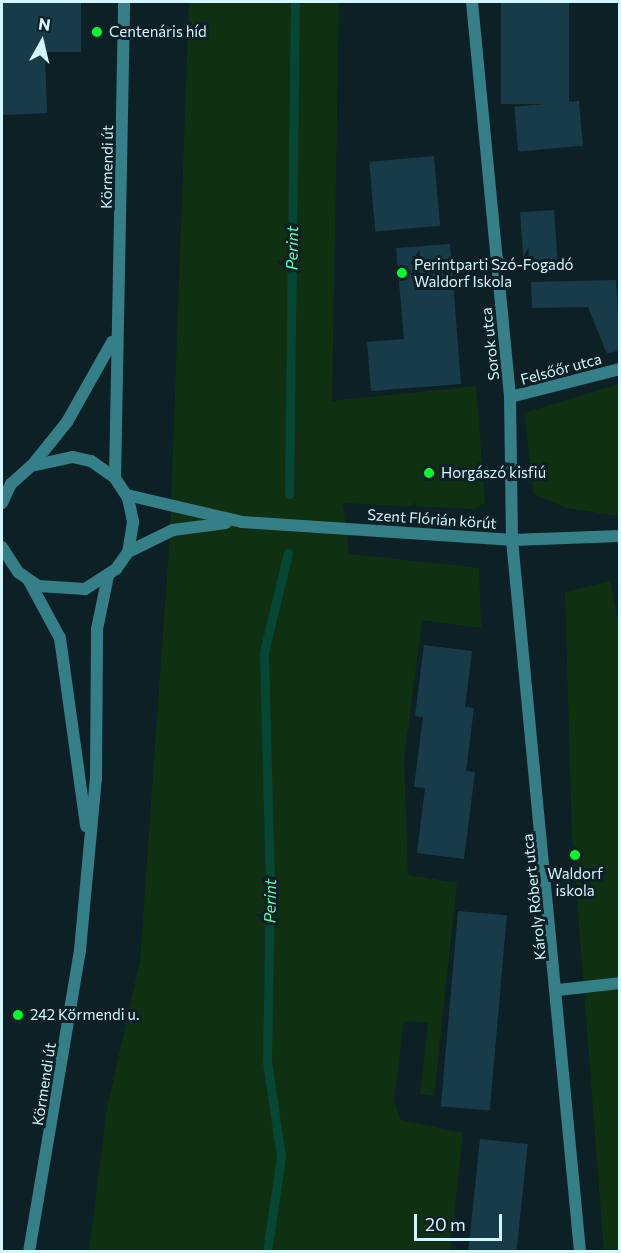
<!DOCTYPE html>
<meta charset="utf-8">
<style>
body{margin:0}
#map{position:relative;width:621px;height:1253px;overflow:hidden;background:#0d2026;font-family:Commissioner,sans-serif}
div>[style]{position:absolute}
.green>*{inset:0;background:#103111}
.stream>*{height:9px;margin:-4.5px;padding:0 4.5px;transform-origin:4.5px;border-radius:4.5px;background:#064634}
.building>*{inset:0;background:#183b49;transform-origin:0 0}
.service>*{height:12px;margin:-6px;padding:0 6px;transform-origin:6px;border-radius:6px;background:#357f89}
.minor>*{height:12px;margin:-6px;padding:0 6px;transform-origin:6px;border-radius:6px;background:#357f89}
.tertiary>*{height:12px;margin:-6px;padding:0 6px;transform-origin:6px;border-radius:6px;background:#357f89}
.dots>*{width:16px;height:16px;translate:-50% -50%;box-sizing:border-box;border:3px solid #0d2026;border-radius:50%}
span{translate:-50% -50%;white-space:nowrap;text-align:center;line-height:1.15;-webkit-text-stroke:6px #0d2026;paint-order:stroke}
.poi-label{font-size:15px;color:#d3f7ff}
.left{translate:0 -50%;text-align:left}
.street-label{font-size:15px;color:#d3f7ff}
.water-label{font-size:16px;color:#61ffb5;font-style:italic}
.frame{position:absolute;inset:0;border:3px solid #d3f7ff;pointer-events:none}
.north{position:absolute;left:12px;top:12px;width:60px;height:60px;-webkit-text-stroke:4px #0d2026;paint-order:stroke;rotate:8deg;font-size:16px;font-weight:700;line-height:24px;text-align:center;color:#d3f7ff}
.north::after{content:'';display:block;margin:auto;width:21px;height:27px;background:#d3f7ff;clip-path:polygon(50% 0,100% 100%,50% 72%,0 100%)}
.scale{position:absolute;left:414px;top:1214px;width:88px;height:27px;box-sizing:border-box;border:3px solid #d3f7ff;border-top:0;padding-left:8px;font-size:18px;line-height:21px;white-space:nowrap;color:#d3f7ff;-webkit-text-stroke:4px #0d2026;paint-order:stroke}
</style>
<div id="map">
<div class="green">
<div style="clip-path:polygon(189px 2px,339px 2px,332px 401px,476px 386px,485px 502px,475px 509px,343px 503px,349px 554px,479px 568px,481px 628px,422px 620px,404px 759px,408px 875px,457px 883px,434px 1096px,420px 1094px,428px 1023px,404px 1021px,394px 1101px,401px 1120px,463px 1133px,450px 1251px,89px 1252px,107px 1108px,140px 961px,170px 534px)"></div>
<div style="clip-path:polygon(619px 384px,619px 516px,567px 508px,534px 494px,524px 413px)"></div>
<div style="clip-path:polygon(610px 581px,619px 627px,619px 1251px,604px 1251px,572px 833px,565px 592px)"></div>
</div>
<div class="stream">
<div style="left:289px;top:494px;width:492px;rotate:-89.3deg"></div>
<div style="left:267px;top:1252px;width:96px;rotate:-81.6deg"></div>
<div style="left:281px;top:1157px;width:97px;rotate:-98.3deg"></div>
<div style="left:267px;top:1061px;width:176px;rotate:-89deg"></div>
<div style="left:270px;top:885px;width:233px;rotate:-91.5deg"></div>
<div style="left:264px;top:652px;width:102px;rotate:-76.4deg"></div>
</div>
<div class="building">
<div style="clip-path:polygon(2px 2px,81px 2px,81px 52px,45px 52px,47px 113px,2px 115px)"></div>
<div style="left:501px;top:2px;width:68px;height:102px"></div>
<div style="left:579px;top:101px;width:45px;height:65px;rotate:85deg"></div>
<div style="left:434px;top:156px;width:70px;height:65px;rotate:85deg"></div>
<div style="left:554px;top:210px;width:51px;height:34px;rotate:86deg"></div>
<div style="clip-path:polygon(450px 244px,461px 384px,371px 391px,367px 342px,404px 339px,396px 248px)"></div>
<div style="clip-path:polygon(616px 280px,620px 350px,607px 354px,588px 307px,532px 308px,531px 282px)"></div>
<div style="clip-path:polygon(424px 645px,472px 651px,465px 707px,474px 708px,466px 771px,475px 772px,464px 859px,417px 853px,425px 788px,414px 787px,423px 717px,415px 716px)"></div>
<div style="left:458px;top:911px;width:49px;height:196px;rotate:5deg"></div>
<div style="clip-path:polygon(15px 1007px,24px 1009px,21px 1024px,13px 1022px)"></div>
<div style="left:480px;top:1139px;width:48px;height:114px;rotate:6deg"></div>
</div>
<div class="service">
<div style="left:558px;top:990px;width:62px;rotate:-6.4deg"></div>
</div>
<div class="minor">
<div style="left:472px;top:2px;width:397px;rotate:84.5deg"></div>
<div style="left:510px;top:397px;width:143px;rotate:89.2deg"></div>
<div style="left:512px;top:540px;width:715px;rotate:84.54deg"></div>
<div style="left:510px;top:397px;width:114px;rotate:-14.3deg"></div>
</div>
<div class="tertiary">
<div style="left:34px;top:463px;width:53px;rotate:-51.2deg"></div>
<div style="left:67px;top:422px;width:92px;rotate:-60.6deg"></div>
<div style="left:115px;top:478px;width:476px;rotate:-88.9deg"></div>
<div style="left:127px;top:495px;width:118px;rotate:13.2deg"></div>
<div style="left:242px;top:522px;width:271px;rotate:3.8deg"></div>
<div style="left:512px;top:540px;width:108px;rotate:-2.1deg"></div>
<div style="left:2px;top:503px;width:21px;rotate:-65deg"></div>
<div style="left:11px;top:484px;width:27px;rotate:-42deg"></div>
<div style="left:31px;top:466px;width:43px;rotate:-12.1deg"></div>
<div style="left:73px;top:457px;width:18px;rotate:13deg"></div>
<div style="left:91px;top:461px;width:29px;rotate:35deg"></div>
<div style="left:115px;top:478px;width:24px;rotate:57deg"></div>
<div style="left:128px;top:498px;width:25px;rotate:78deg"></div>
<div style="left:133px;top:522px;width:30px;rotate:99deg"></div>
<div style="left:128px;top:552px;width:21px;rotate:125deg"></div>
<div style="left:116px;top:569px;width:37px;rotate:147deg"></div>
<div style="left:85px;top:589px;width:47px;rotate:-176.3deg"></div>
<div style="left:38px;top:586px;width:24px;rotate:-145deg"></div>
<div style="left:18px;top:572px;width:30px;rotate:-123deg"></div>
<div style="left:128px;top:552px;width:50px;rotate:-26.1deg"></div>
<div style="left:173px;top:530px;width:53px;rotate:-7.5deg"></div>
<div style="left:29px;top:581px;width:65px;rotate:61.5deg"></div>
<div style="left:60px;top:638px;width:190px;rotate:82.1deg"></div>
<div style="left:29px;top:1252px;width:306px;rotate:-80.4deg"></div>
<div style="left:80px;top:950px;width:172px;rotate:-84.7deg"></div>
<div style="left:96px;top:779px;width:150px;rotate:-89.6deg"></div>
<div style="left:97px;top:629px;width:54px;rotate:-78.3deg"></div>
</div>
<div class="dots">
<div style="left:97px;top:32px;background:#00fe2c"></div>
<div style="left:402px;top:273px;background:#00fe2c"></div>
<div style="left:429px;top:473px;background:#00fe2c"></div>
<div style="left:575px;top:855px;background:#00fe2c"></div>
<div style="left:18px;top:1015px;background:#00fe2c"></div>
</div>
<div class="poi-label">
<span class="left" style="left:109px;top:32px">Centenáris híd</span>
<span class="left" style="left:414px;top:273px">Perintparti Szó-Fogadó<br>Waldorf Iskola</span>
<span class="left" style="left:441px;top:473px">Horgászó kisfiú</span>
<span style="left:575px;top:882px">Waldorf<br>iskola</span>
<span class="left" style="left:30px;top:1015px">242 Körmendi u.</span>
</div>
<div class="street-label">
<span style="left:107px;top:167px;rotate:-89deg">Körmendi út</span>
<span style="left:490px;top:344px;rotate:-96deg">Sorok utca</span>
<span style="left:561px;top:369px;rotate:-15deg">Felsőőr utca</span>
<span style="left:432px;top:519px;rotate:4deg">Szent Flórián körút</span>
<span style="left:534px;top:897px;rotate:-96deg">Károly Róbert utca</span>
<span style="left:44px;top:1084px;rotate:-81deg">Körmendi út</span>
</div>
<div class="water-label">
<span style="left:292px;top:248px;rotate:-89deg">Perint</span>
<span style="left:270px;top:901px;rotate:-89deg">Perint</span>
</div>
<div class="frame"></div>
<div class="north">N</div>
<div class="scale">20 m</div>
</div>
